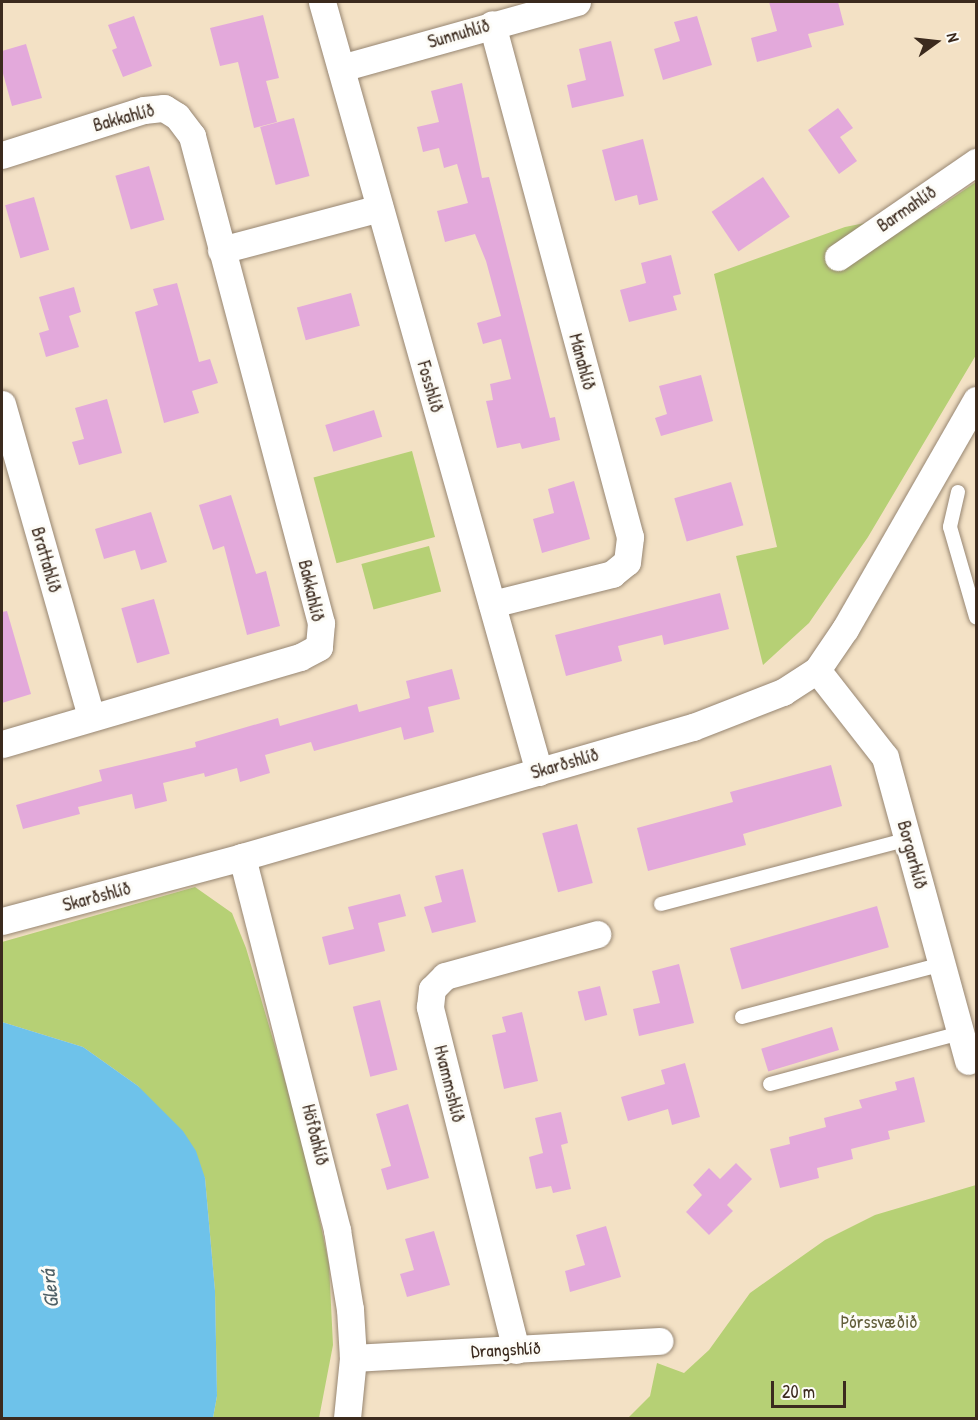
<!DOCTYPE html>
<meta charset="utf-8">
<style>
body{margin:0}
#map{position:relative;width:978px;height:1420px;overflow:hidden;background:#f3e1c5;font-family:"Patrick Hand",sans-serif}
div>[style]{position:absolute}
.green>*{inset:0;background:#b6d075;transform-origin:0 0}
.water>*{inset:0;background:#6ec2ea}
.building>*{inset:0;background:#e3a9db;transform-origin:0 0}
.roads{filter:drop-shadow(0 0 2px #978672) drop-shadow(0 0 2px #978672)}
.service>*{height:14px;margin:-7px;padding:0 7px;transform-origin:7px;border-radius:7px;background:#fff}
.minor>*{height:27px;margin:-13.5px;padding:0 13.5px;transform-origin:13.5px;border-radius:13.5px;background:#fff}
span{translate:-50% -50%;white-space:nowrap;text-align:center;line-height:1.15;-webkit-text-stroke:6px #fdfcf7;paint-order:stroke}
.street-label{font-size:18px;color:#3b2a1e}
.park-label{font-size:18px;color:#605c38}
.water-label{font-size:20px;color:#4d5f65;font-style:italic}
.frame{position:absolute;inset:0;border:3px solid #3b2a1e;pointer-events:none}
.north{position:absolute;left:906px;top:12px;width:60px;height:60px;-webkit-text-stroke:4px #fdfcf7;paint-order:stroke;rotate:75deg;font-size:16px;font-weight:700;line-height:24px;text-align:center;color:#3b2a1e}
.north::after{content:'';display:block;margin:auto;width:21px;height:27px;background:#3b2a1e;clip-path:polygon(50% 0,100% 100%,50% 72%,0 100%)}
.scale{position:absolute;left:771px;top:1381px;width:75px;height:27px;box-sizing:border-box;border:3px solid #3b2a1e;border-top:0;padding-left:8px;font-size:18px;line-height:21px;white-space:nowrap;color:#3b2a1e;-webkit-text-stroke:4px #fdfcf7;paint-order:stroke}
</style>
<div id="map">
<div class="green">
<div style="clip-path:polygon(976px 182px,976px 355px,868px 537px,809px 623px,763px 665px,736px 556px,777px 547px,714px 274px,845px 227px,936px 209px)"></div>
<div style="left:412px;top:451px;width:89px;height:102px;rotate:75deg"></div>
<div style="left:429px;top:546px;width:47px;height:70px;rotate:75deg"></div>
<div style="clip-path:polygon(195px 887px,232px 913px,246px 948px,303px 1141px,329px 1264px,333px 1345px,319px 1418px,213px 1418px,217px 1396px,215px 1291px,205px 1178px,138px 1086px,83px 1047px,2px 1022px,2px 942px)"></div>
<div style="clip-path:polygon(976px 1185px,976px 1418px,628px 1418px,650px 1396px,657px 1363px,684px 1373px,709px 1350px,750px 1293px,825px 1240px,875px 1215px)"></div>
</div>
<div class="water">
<div style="clip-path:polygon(2px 1022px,83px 1047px,138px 1086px,183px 1131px,196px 1151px,205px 1178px,215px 1291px,217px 1396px,213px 1418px,2px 1418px)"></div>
</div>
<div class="building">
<div style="clip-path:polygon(769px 2px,838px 2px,844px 25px,808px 34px,812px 47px,757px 62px,751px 38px,777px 31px)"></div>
<div style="clip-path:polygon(263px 15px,279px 78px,266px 81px,277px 122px,254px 128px,238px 62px,220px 66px,210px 28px)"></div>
<div style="clip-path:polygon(134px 16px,152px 66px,123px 77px,112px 50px,117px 48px,108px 25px)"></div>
<div style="clip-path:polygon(697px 16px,712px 65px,663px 80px,654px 49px,680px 41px,674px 22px)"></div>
<div style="clip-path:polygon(611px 41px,624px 96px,572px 108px,567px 85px,586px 80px,579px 49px)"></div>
<div style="clip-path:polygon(26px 44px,42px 98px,12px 106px,2px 70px,2px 51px)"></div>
<div style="clip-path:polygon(462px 83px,482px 178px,489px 177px,550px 418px,555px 417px,560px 440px,522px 449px,520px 443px,497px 448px,486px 401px,493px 400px,490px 384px,511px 379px,501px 339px,483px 344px,477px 323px,501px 316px,486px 261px,475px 234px,445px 242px,437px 211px,468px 203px,457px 164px,444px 168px,439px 148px,423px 152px,417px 127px,439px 122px,431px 91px)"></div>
<div style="clip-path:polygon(838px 108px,853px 128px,840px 137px,857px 161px,839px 174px,808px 130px)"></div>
<div style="left:294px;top:118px;width:60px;height:35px;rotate:75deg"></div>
<div style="clip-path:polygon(643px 139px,658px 200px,639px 205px,637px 195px,615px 201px,602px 150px)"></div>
<div style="left:149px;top:166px;width:56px;height:35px;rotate:74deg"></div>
<div style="left:763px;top:177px;width:48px;height:62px;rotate:56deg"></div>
<div style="left:34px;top:197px;width:55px;height:30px;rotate:74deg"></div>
<div style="clip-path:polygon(671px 255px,681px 294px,673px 296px,677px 310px,629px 322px,620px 290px,646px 283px,641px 263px)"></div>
<div style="clip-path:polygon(177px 283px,199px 362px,210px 359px,218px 383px,192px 391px,199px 413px,164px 423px,135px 312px,158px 305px,153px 289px)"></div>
<div style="clip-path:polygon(74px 287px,81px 312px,69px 316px,79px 347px,46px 357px,39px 333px,49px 330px,39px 297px)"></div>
<div style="left:351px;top:293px;width:34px;height:56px;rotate:75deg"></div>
<div style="clip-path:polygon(701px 375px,713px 421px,661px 436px,655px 418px,667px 414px,659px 386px)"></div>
<div style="clip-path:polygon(107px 399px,122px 453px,79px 465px,72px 442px,84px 439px,75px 408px)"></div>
<div style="left:374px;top:410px;width:28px;height:51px;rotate:73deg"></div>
<div style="clip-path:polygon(574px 481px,590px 539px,542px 553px,533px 519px,554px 513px,548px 489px)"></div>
<div style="left:731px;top:482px;width:45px;height:59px;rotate:74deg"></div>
<div style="clip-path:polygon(231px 495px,256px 574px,266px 571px,280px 626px,247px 635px,224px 546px,213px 550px,199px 505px)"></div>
<div style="clip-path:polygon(151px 512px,167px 562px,141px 570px,135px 550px,104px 559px,95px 529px)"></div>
<div style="clip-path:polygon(720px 593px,729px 629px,664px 645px,662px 635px,618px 646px,622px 661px,566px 676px,555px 635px)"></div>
<div style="left:154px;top:599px;width:57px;height:34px;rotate:74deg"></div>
<div style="clip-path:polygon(7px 611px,31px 694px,2px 703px,2px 612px)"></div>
<div style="clip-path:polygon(452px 669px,460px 699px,428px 707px,434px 732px,404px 740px,401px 727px,314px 751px,311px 742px,265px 755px,270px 773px,240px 782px,237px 768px,205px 777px,204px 773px,163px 783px,167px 801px,135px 809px,132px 794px,78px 807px,80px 814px,23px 829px,16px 805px,102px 781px,99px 770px,196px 747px,195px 742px,278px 718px,280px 726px,357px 704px,359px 712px,410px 698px,406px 681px)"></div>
<div style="clip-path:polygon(831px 765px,842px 806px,743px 834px,746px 845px,648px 871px,637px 828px,733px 802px,730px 792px)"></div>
<div style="left:577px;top:824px;width:61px;height:36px;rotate:75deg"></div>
<div style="clip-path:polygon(463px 869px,476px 922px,432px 933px,424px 907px,442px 902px,435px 876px)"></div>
<div style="clip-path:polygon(400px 894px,406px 916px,378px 923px,385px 951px,329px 965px,322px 937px,354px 929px,348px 907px)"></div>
<div style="left:877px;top:906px;width:43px;height:153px;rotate:74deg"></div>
<div style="clip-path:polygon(679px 964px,694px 1023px,639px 1036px,633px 1009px,660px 1003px,652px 971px)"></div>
<div style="left:600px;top:986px;width:30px;height:23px;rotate:76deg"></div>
<div style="left:380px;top:1000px;width:72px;height:28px;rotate:76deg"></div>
<div style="clip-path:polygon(522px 1012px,538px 1081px,504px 1089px,492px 1035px,506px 1032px,502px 1017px)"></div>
<div style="left:832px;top:1027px;width:24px;height:74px;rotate:73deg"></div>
<div style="clip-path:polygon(685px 1063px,700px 1117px,672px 1125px,668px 1109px,628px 1121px,621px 1097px,665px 1084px,661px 1070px)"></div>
<div style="clip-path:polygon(914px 1077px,925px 1122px,888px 1131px,890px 1139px,851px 1149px,853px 1159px,817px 1168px,819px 1178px,780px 1188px,770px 1149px,790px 1144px,789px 1137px,826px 1127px,824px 1118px,862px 1108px,859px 1100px,897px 1090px,895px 1082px)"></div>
<div style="clip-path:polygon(408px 1104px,429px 1178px,387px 1190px,381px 1169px,391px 1166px,376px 1114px)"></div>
<div style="clip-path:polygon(561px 1112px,568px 1143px,561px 1145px,571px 1189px,553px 1193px,551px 1186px,536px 1189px,529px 1157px,543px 1153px,535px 1118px)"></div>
<div style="clip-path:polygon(736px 1163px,752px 1179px,727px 1205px,733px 1211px,709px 1235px,686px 1212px,702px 1195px,693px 1185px,709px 1168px,720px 1179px)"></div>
<div style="clip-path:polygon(606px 1226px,621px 1277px,570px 1292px,565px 1271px,585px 1265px,576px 1235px)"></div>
<div style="clip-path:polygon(434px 1231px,450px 1285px,407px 1297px,400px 1274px,414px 1270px,405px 1239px)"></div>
</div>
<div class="roads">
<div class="service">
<div style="left:958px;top:492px;width:36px;rotate:103deg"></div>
<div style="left:950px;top:527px;width:94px;rotate:73.9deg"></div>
<div style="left:661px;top:904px;width:255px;rotate:-14.7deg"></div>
<div style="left:742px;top:1017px;width:207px;rotate:-14.8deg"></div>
<div style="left:770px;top:1084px;width:198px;rotate:-15deg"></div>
</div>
<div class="minor">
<div style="left:322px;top:2px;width:800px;rotate:74.26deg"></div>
<div style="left:341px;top:68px;width:245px;rotate:-15.6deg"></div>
<div style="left:2px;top:155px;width:149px;rotate:-17.6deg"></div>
<div style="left:144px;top:110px;width:20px;rotate:-6deg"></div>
<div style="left:164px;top:108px;width:15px;rotate:32deg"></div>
<div style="left:177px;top:116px;width:25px;rotate:53deg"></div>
<div style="left:192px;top:136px;width:504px;rotate:75.16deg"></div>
<div style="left:321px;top:623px;width:24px;rotate:95deg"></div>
<div style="left:319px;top:647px;width:21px;rotate:152deg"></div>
<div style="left:300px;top:657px;width:310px;rotate:163.7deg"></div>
<div style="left:221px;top:250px;width:164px;rotate:-14.8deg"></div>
<div style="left:838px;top:257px;width:168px;rotate:-34.5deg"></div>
<div style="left:2px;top:404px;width:324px;rotate:74.1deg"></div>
<div style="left:492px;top:604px;width:124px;rotate:-14deg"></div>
<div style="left:612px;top:574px;width:19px;rotate:-39deg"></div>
<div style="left:627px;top:562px;width:25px;rotate:-83deg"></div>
<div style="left:630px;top:537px;width:531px;rotate:-105.06deg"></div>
<div style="left:817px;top:670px;width:110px;rotate:52deg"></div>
<div style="left:885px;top:757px;width:315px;rotate:74.7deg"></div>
<div style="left:242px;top:857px;width:385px;rotate:75.7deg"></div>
<div style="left:337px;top:1230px;width:80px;rotate:80.7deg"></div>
<div style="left:350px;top:1309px;width:49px;rotate:86.5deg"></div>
<div style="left:353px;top:1358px;width:60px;rotate:95.7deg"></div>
<div style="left:2px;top:921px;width:248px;rotate:-14.9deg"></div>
<div style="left:242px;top:857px;width:469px;rotate:-16.1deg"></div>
<div style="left:693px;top:727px;width:97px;rotate:-21.3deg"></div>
<div style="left:783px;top:692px;width:40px;rotate:-32.9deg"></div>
<div style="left:817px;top:670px;width:50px;rotate:-55.7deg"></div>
<div style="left:845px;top:629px;width:264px;rotate:-60.2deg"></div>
<div style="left:516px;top:1350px;width:354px;rotate:-104.1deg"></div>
<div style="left:430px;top:1007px;width:18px;rotate:-84deg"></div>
<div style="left:432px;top:989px;width:18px;rotate:-45deg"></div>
<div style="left:445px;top:976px;width:158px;rotate:-15.4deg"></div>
<div style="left:353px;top:1358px;width:307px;rotate:-3.2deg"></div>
</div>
</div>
<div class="street-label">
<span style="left:459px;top:34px;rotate:-16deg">Sunnuhlíð</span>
<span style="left:124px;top:118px;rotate:-15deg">Bakkahlíð</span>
<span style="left:907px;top:209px;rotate:-34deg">Barmahlíð</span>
<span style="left:582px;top:362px;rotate:75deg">Mánahlíð</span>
<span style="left:430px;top:387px;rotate:74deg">Fosshlíð</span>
<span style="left:46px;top:560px;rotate:74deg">Brattahlíð</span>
<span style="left:311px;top:591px;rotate:77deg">Bakkahlíð</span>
<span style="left:565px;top:764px;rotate:-16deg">Skarðshlíð</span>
<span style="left:912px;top:855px;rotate:75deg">Borgarhlíð</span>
<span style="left:97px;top:897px;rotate:-15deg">Skarðshlíð</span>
<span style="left:449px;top:1084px;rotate:76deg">Hvammshlíð</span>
<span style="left:315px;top:1135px;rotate:76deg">Höfðahlíð</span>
<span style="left:506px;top:1350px;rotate:-3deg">Drangshlíð</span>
</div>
<div class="park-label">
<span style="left:879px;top:1322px">Þórssvæðið</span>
</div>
<div class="water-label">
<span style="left:49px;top:1289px;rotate:-96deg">Glerá</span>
</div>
<div class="frame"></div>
<div class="north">N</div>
<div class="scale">20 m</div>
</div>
